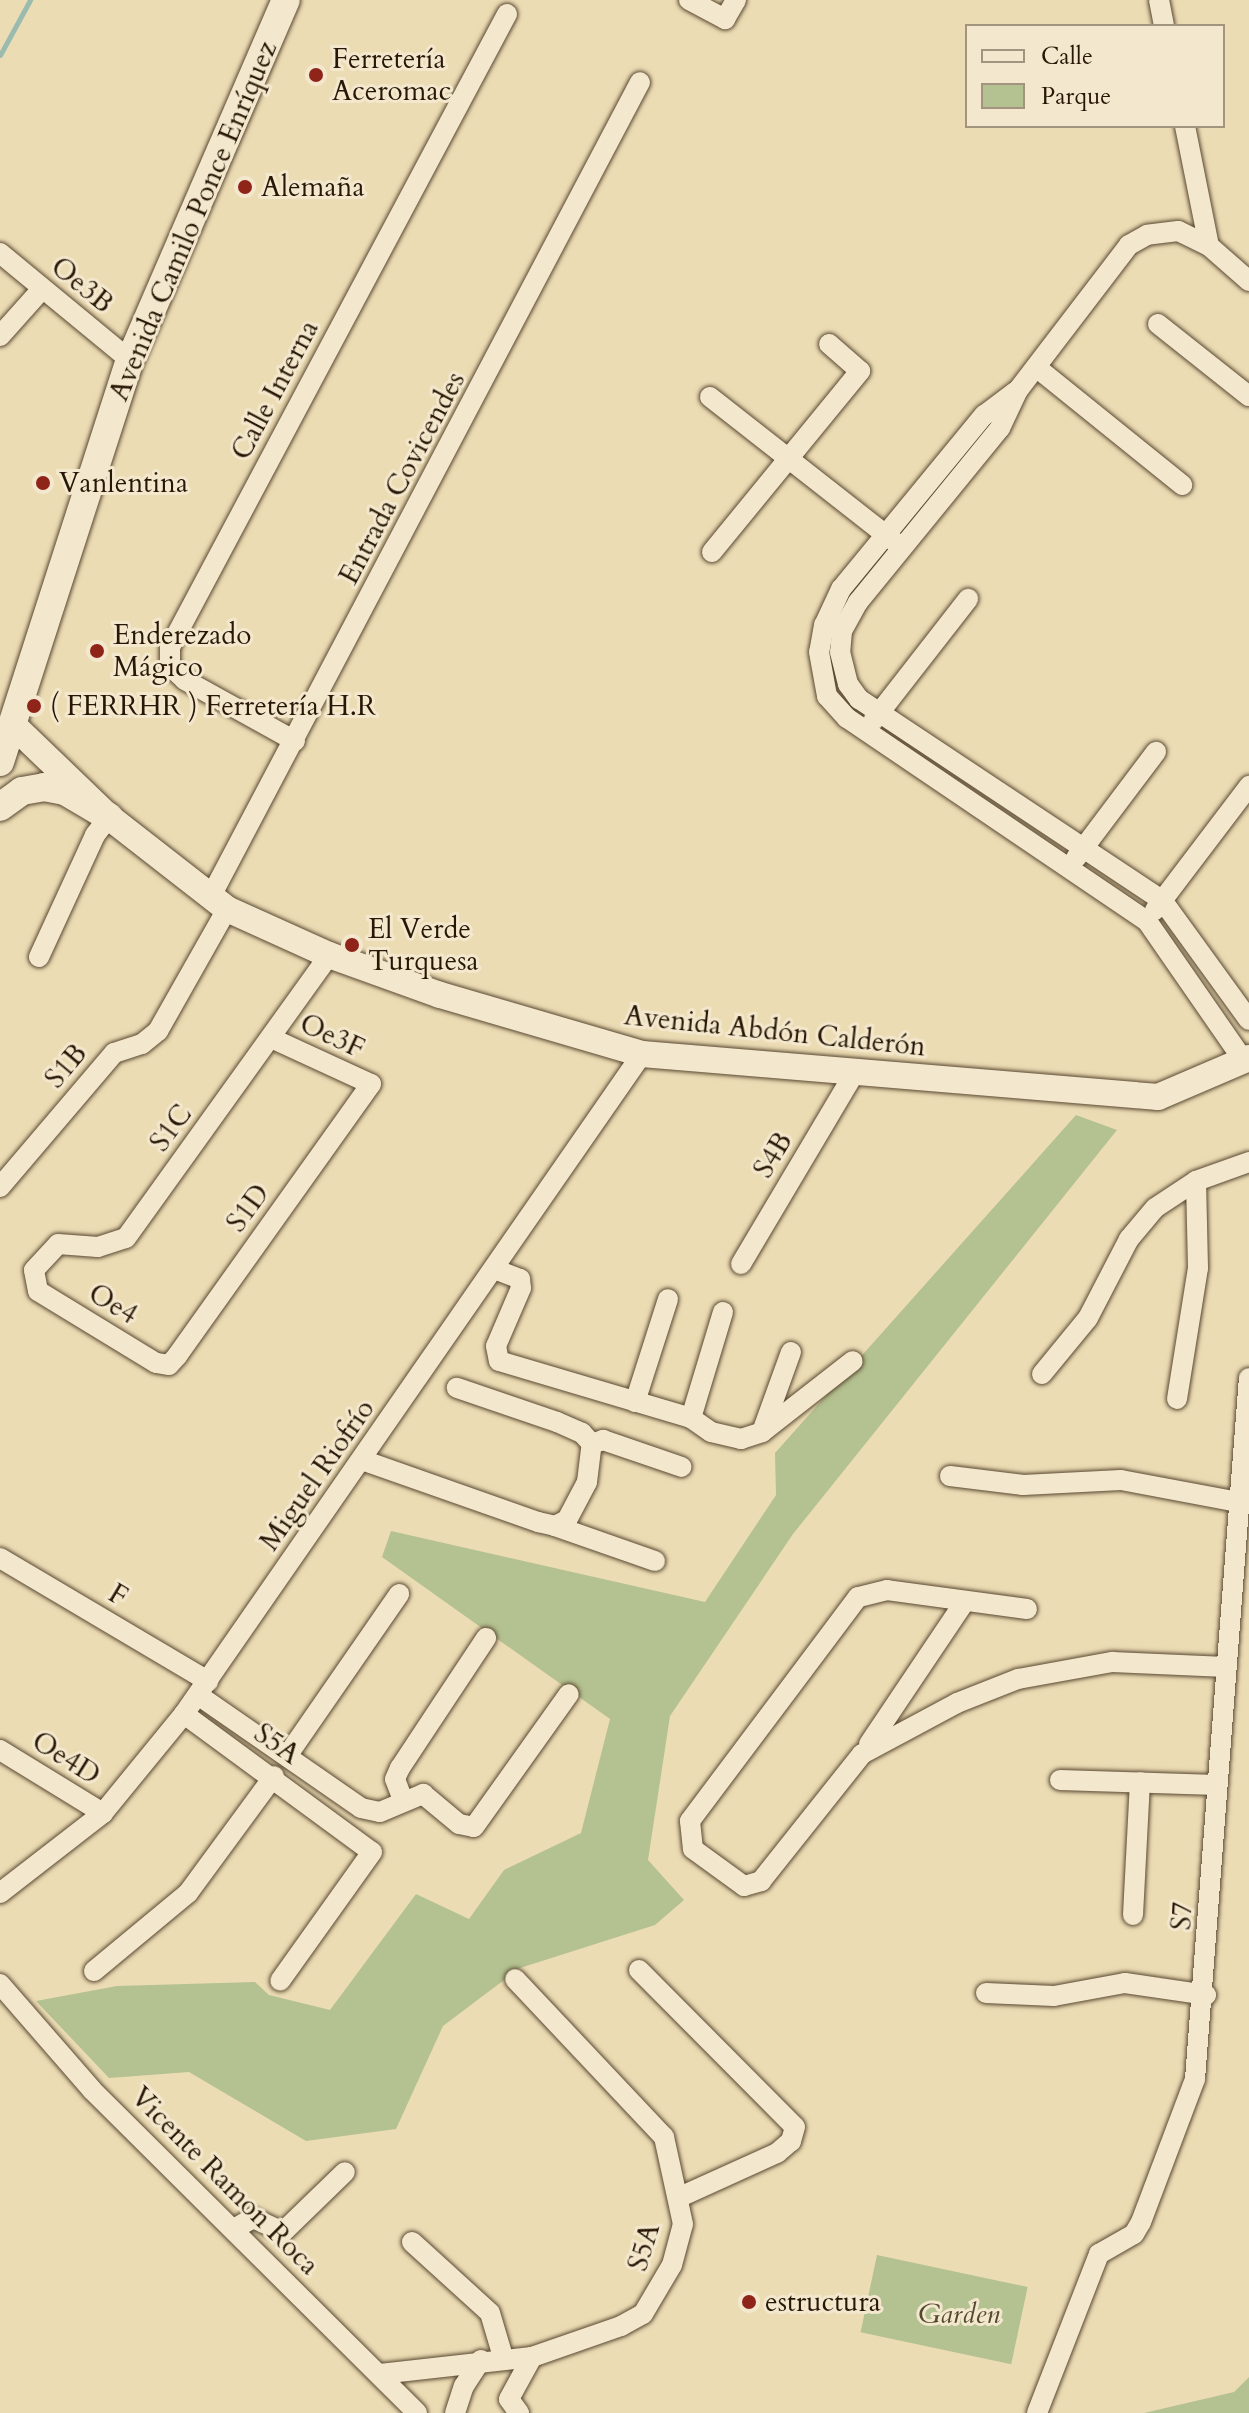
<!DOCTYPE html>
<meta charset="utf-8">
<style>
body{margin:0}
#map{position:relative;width:1249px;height:2413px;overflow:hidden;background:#ecdcb4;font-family:Cardo,serif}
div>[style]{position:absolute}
.green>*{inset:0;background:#b4c190;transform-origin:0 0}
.stream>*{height:5px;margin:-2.5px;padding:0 2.5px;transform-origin:2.5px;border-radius:2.5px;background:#99bcae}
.roads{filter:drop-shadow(0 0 2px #594831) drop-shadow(0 0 2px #594831)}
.minor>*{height:20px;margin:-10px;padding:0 10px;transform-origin:10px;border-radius:10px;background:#f3e8ce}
.tertiary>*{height:26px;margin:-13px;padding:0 13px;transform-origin:13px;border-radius:13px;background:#f3e8ce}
.secondary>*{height:28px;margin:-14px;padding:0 14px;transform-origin:14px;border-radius:14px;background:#f3e8ce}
.dots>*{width:22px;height:22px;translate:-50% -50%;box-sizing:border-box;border:4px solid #f3e8ce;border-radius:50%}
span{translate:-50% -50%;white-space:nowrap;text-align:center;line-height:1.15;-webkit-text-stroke:6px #f3e8ce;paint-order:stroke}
.poi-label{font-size:28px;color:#281705}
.left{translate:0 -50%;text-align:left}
.street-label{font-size:28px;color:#281705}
.park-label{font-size:28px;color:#524a2f;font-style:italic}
.legend{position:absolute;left:965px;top:24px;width:260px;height:104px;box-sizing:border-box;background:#f3e8ce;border:2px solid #a2947e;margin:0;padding:10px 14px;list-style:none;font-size:24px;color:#281705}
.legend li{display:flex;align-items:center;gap:16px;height:40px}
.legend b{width:40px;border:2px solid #a2947e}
</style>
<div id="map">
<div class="green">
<div style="clip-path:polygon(1076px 1115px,1117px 1130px,793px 1534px,670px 1716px,648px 1860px,684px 1900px,655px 1925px,520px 1968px,443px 2026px,396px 2129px,306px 2141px,189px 2072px,109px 2078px,36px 2001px,117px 1986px,255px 1982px,269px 1995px,330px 2010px,416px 1894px,469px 1919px,504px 1870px,581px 1833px,610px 1719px,382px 1557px,391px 1531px,705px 1602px,776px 1495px,775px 1453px)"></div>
<div style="left:877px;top:2255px;width:154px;height:79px;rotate:12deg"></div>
<div style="clip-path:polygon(1249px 2377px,1249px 2413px,1144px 2413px,1234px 2392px)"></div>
</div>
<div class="stream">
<div style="left:0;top:55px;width:63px;rotate:-61.4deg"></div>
</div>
<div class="roads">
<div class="minor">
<div style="left:689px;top:0;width:41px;rotate:27.8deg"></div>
<div style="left:725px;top:19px;width:22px;rotate:-60deg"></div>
<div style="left:1159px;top:0;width:26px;rotate:79deg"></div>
<div style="left:1185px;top:126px;width:122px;rotate:78.7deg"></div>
<div style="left:0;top:253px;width:168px;rotate:39.5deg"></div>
<div style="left:1249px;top:281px;width:53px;rotate:-138.8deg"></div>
<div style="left:1209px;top:246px;width:34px;rotate:-154deg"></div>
<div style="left:1178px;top:231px;width:31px;rotate:173deg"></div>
<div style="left:1147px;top:235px;width:21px;rotate:151deg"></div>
<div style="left:1129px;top:245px;width:183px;rotate:127.4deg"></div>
<div style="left:1018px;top:390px;width:42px;rotate:115.3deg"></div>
<div style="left:1000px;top:428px;width:225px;rotate:129.2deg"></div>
<div style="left:858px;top:602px;width:33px;rotate:119deg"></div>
<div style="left:842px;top:631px;width:21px;rotate:95deg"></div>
<div style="left:840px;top:652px;width:33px;rotate:76deg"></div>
<div style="left:848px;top:684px;width:19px;rotate:54deg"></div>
<div style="left:859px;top:699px;width:364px;rotate:33.6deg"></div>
<div style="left:1162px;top:900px;width:148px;rotate:54.1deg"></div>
<div style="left:1158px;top:324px;width:116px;rotate:38.4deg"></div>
<div style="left:0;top:336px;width:63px;rotate:-48.2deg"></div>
<div style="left:1036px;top:367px;width:188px;rotate:38.9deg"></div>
<div style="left:1015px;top:392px;width:39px;rotate:143deg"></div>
<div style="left:984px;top:415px;width:225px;rotate:129.4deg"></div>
<div style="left:841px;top:589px;width:40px;rotate:115deg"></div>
<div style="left:824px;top:625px;width:27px;rotate:100deg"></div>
<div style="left:819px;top:652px;width:45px;rotate:79.7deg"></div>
<div style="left:827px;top:696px;width:30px;rotate:48deg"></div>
<div style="left:847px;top:718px;width:362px;rotate:34.1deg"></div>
<div style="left:1147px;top:921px;width:170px;rotate:55.3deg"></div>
<div style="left:710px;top:397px;width:235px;rotate:38.1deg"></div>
<div style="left:712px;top:552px;width:234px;rotate:-50.7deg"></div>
<div style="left:860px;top:371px;width:41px;rotate:-138.9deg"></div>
<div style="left:873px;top:721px;width:155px;rotate:-52.1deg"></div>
<div style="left:295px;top:741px;width:126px;rotate:-151deg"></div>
<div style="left:185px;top:680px;width:21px;rotate:-137deg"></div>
<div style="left:170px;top:666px;width:19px;rotate:-90deg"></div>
<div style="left:170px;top:647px;width:717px;rotate:-61.97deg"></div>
<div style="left:1076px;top:858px;width:133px;rotate:-53deg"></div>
<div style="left:210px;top:898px;width:922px;rotate:-62.21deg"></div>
<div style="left:1155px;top:910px;width:156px;rotate:-52.8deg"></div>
<div style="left:39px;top:957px;width:134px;rotate:-65.3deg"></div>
<div style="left:95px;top:835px;width:23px;rotate:-52deg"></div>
<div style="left:271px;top:1038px;width:110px;rotate:24.7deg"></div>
<div style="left:371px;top:1084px;width:333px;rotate:125.5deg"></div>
<div style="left:178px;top:1355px;width:13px;rotate:132deg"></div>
<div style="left:169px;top:1365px;width:13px;rotate:-171deg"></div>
<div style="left:156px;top:1363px;width:138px;rotate:-148.6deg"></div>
<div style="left:38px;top:1291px;width:21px;rotate:-101deg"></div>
<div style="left:34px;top:1270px;width:35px;rotate:-47deg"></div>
<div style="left:58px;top:1244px;width:40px;rotate:4.3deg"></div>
<div style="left:98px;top:1247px;width:29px;rotate:-18deg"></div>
<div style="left:126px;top:1238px;width:348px;rotate:-54.3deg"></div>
<div style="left:0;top:1187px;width:176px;rotate:-49.6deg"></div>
<div style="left:114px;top:1053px;width:29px;rotate:-18deg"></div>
<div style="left:142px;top:1044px;width:21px;rotate:-39deg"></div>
<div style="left:158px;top:1031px;width:140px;rotate:-60.5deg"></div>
<div style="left:741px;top:1264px;width:220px;rotate:-59.3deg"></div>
<div style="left:494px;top:1269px;width:28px;rotate:21deg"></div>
<div style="left:520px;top:1279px;width:9px;rotate:84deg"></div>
<div style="left:521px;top:1288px;width:63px;rotate:113.3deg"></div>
<div style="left:496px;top:1346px;width:15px;rotate:79deg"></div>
<div style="left:499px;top:1361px;width:200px;rotate:16.5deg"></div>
<div style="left:723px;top:1312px;width:111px;rotate:106.8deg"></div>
<div style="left:691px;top:1418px;width:24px;rotate:35deg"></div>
<div style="left:711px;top:1432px;width:31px;rotate:13deg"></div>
<div style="left:741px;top:1439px;width:22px;rotate:-18deg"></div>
<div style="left:762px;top:1432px;width:115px;rotate:-38deg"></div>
<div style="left:1042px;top:1374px;width:72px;rotate:-50.6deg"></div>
<div style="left:1088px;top:1318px;width:89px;rotate:-62.6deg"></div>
<div style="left:1129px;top:1239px;width:40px;rotate:-50deg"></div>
<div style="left:1155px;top:1208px;width:49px;rotate:-33.4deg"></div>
<div style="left:1196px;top:1181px;width:56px;rotate:-19.7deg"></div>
<div style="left:1177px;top:1399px;width:133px;rotate:-80.9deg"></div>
<div style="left:1198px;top:1268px;width:87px;rotate:-91.3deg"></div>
<div style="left:635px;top:1402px;width:108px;rotate:-72.2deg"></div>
<div style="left:762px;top:1432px;width:85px;rotate:-70.1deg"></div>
<div style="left:592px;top:1444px;width:12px;rotate:-20deg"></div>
<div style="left:603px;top:1440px;width:83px;rotate:18.9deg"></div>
<div style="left:362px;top:1460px;width:187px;rotate:19.4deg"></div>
<div style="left:538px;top:1522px;width:17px;rotate:13deg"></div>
<div style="left:555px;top:1526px;width:13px;rotate:-27deg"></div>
<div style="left:567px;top:1520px;width:43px;rotate:-62.2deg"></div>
<div style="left:587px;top:1482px;width:38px;rotate:-83deg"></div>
<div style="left:592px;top:1444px;width:15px;rotate:-132deg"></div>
<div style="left:582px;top:1433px;width:27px;rotate:-156deg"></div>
<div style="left:557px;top:1422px;width:106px;rotate:-161.2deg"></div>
<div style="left:950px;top:1476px;width:74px;rotate:7deg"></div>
<div style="left:1023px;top:1485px;width:98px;rotate:-2.9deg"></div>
<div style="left:1121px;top:1480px;width:120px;rotate:10.6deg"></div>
<div style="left:555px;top:1526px;width:106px;rotate:19.3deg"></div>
<div style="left:0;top:1558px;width:242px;rotate:30.6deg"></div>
<div style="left:1027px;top:1609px;width:141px;rotate:-172.3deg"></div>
<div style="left:887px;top:1590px;width:30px;rotate:166deg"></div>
<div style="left:858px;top:1597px;width:280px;rotate:126.9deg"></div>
<div style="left:690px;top:1821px;width:28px;rotate:84deg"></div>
<div style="left:693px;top:1849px;width:63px;rotate:36deg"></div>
<div style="left:744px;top:1886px;width:18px;rotate:-16deg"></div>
<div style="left:761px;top:1881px;width:162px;rotate:-51.5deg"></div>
<div style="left:862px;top:1754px;width:108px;rotate:-28.2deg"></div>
<div style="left:957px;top:1703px;width:66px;rotate:-21.5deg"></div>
<div style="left:1018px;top:1679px;width:96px;rotate:-10.3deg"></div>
<div style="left:1112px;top:1662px;width:114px;rotate:2.5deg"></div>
<div style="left:198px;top:1695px;width:198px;rotate:34.7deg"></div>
<div style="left:361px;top:1808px;width:19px;rotate:12deg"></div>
<div style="left:380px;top:1812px;width:47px;rotate:-22.7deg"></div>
<div style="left:423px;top:1794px;width:47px;rotate:39.8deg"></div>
<div style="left:459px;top:1824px;width:15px;rotate:11deg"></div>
<div style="left:474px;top:1827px;width:163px;rotate:-54.5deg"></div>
<div style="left:184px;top:1714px;width:233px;rotate:36.3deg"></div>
<div style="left:372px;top:1852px;width:158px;rotate:125.5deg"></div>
<div style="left:869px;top:1744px;width:172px;rotate:-56.1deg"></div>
<div style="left:0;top:1750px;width:121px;rotate:31.5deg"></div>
<div style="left:287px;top:1756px;width:197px;rotate:-55.3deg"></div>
<div style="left:1060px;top:1780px;width:157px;rotate:1.8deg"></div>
<div style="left:403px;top:1800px;width:22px;rotate:-111deg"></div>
<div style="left:395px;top:1779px;width:12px;rotate:-66deg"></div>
<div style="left:400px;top:1768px;width:156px;rotate:-56.5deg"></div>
<div style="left:0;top:1893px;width:130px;rotate:-37.8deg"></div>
<div style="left:103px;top:1813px;width:128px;rotate:-50.7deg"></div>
<div style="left:184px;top:1714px;width:803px;rotate:-55.24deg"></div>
<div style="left:1133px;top:1915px;width:133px;rotate:-87deg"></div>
<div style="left:639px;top:1970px;width:221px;rotate:45.2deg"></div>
<div style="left:795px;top:2127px;width:15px;rotate:106deg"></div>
<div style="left:791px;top:2141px;width:18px;rotate:139deg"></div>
<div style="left:777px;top:2153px;width:107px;rotate:155.6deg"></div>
<div style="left:94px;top:1971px;width:122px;rotate:-39.7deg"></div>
<div style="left:188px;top:1893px;width:145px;rotate:-53.7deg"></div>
<div style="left:0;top:1984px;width:140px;rotate:49deg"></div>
<div style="left:92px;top:2090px;width:458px;rotate:44.8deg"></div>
<div style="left:986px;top:1993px;width:68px;rotate:2.5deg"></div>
<div style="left:1054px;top:1996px;width:72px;rotate:-10.4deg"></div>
<div style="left:1125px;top:1983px;width:82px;rotate:8.4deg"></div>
<div style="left:234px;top:2229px;width:22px;rotate:-30deg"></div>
<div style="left:253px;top:2218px;width:33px;rotate:25deg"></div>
<div style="left:283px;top:2232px;width:86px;rotate:-44.1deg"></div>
<div style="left:412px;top:2242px;width:105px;rotate:42.3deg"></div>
<div style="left:490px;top:2313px;width:46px;rotate:73.5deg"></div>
<div style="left:380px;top:2374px;width:153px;rotate:-6.4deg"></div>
<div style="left:532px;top:2357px;width:94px;rotate:-19.2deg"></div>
<div style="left:621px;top:2326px;width:25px;rotate:-29deg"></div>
<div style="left:643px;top:2314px;width:57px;rotate:-59.4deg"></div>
<div style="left:672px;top:2265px;width:42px;rotate:-75deg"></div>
<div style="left:683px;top:2224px;width:89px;rotate:-102.3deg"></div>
<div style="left:664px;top:2137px;width:217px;rotate:-133.3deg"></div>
<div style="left:455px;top:2413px;width:28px;rotate:-72deg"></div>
<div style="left:464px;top:2386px;width:31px;rotate:-57deg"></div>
<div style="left:519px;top:2413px;width:17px;rotate:-126deg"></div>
<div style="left:509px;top:2399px;width:48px;rotate:-61.3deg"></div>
<div style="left:1037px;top:2413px;width:171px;rotate:-68.7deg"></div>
<div style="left:1099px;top:2254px;width:40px;rotate:-29.7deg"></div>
<div style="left:1134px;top:2234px;width:14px;rotate:-60deg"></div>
<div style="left:1141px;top:2222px;width:153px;rotate:-69.3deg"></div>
<div style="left:1195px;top:2079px;width:703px;rotate:-85.6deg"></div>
</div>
<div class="tertiary">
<div style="left:13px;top:725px;width:133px;rotate:43.8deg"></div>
<div style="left:109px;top:817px;width:150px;rotate:37.9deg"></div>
<div style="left:227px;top:909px;width:112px;rotate:24.3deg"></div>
<div style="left:329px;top:955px;width:118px;rotate:19.8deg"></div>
<div style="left:440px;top:995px;width:210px;rotate:16.3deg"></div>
<div style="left:642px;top:1054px;width:518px;rotate:4.76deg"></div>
<div style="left:1158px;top:1097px;width:99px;rotate:-23.2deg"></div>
</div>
<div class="secondary">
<div style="left:0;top:762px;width:422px;rotate:-72.1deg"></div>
<div style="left:130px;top:360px;width:392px;rotate:-66.6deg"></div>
<div style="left:0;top:807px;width:27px;rotate:-36deg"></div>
<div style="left:22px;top:791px;width:22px;rotate:-10deg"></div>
<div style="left:44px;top:787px;width:21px;rotate:11deg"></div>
<div style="left:65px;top:791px;width:51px;rotate:30.6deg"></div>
</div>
</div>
<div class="dots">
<div style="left:316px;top:75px;background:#8f2418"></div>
<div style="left:245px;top:187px;background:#8f2418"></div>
<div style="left:43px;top:483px;background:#8f2418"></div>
<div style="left:97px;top:651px;background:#8f2418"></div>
<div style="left:34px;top:706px;background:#8f2418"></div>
<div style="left:352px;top:945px;background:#8f2418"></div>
<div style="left:749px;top:2302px;background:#8f2418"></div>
</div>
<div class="poi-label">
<span class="left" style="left:332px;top:75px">Ferretería<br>Aceromac</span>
<span class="left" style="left:261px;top:187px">Alemaña</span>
<span class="left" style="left:59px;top:483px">Vanlentina</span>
<span class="left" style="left:113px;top:651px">Enderezado<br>Mágico</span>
<span class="left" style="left:50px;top:706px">( FERRHR ) Ferretería H.R</span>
<span class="left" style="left:368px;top:945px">El Verde<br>Turquesa</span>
<span class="left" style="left:765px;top:2302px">estructura</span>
</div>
<div class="street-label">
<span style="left:193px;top:221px;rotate:-67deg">Avenida Camilo Ponce Enríquez</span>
<span style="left:82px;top:285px;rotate:39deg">Oe3B</span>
<span style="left:275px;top:390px;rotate:-62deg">Calle Interna</span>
<span style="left:402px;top:478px;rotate:-62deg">Entrada Covicendes</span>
<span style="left:775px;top:1031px;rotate:6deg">Avenida Abdón Calderón</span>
<span style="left:332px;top:1036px;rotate:25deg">Oe3F</span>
<span style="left:66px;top:1066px;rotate:-50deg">S1B</span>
<span style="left:171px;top:1128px;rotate:-54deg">S1C</span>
<span style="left:773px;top:1155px;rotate:-59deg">S4B</span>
<span style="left:248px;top:1208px;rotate:-54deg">S1D</span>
<span style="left:113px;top:1304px;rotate:31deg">Oe4</span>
<span style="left:317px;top:1475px;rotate:-55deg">Miguel Riofrío</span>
<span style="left:118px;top:1595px;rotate:31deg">F</span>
<span style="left:277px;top:1744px;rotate:35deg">S5A</span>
<span style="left:66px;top:1758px;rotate:32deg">Oe4D</span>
<span style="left:1182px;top:1916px;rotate:-87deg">S7</span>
<span style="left:225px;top:2181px;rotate:45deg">Vicente Ramon Roca</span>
<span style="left:644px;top:2247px;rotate:-73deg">S5A</span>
</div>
<div class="park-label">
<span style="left:959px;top:2314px">Garden</span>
</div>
<ul class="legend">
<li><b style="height:10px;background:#f3e8ce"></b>Calle</li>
<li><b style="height:22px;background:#b4c190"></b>Parque</li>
</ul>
</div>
